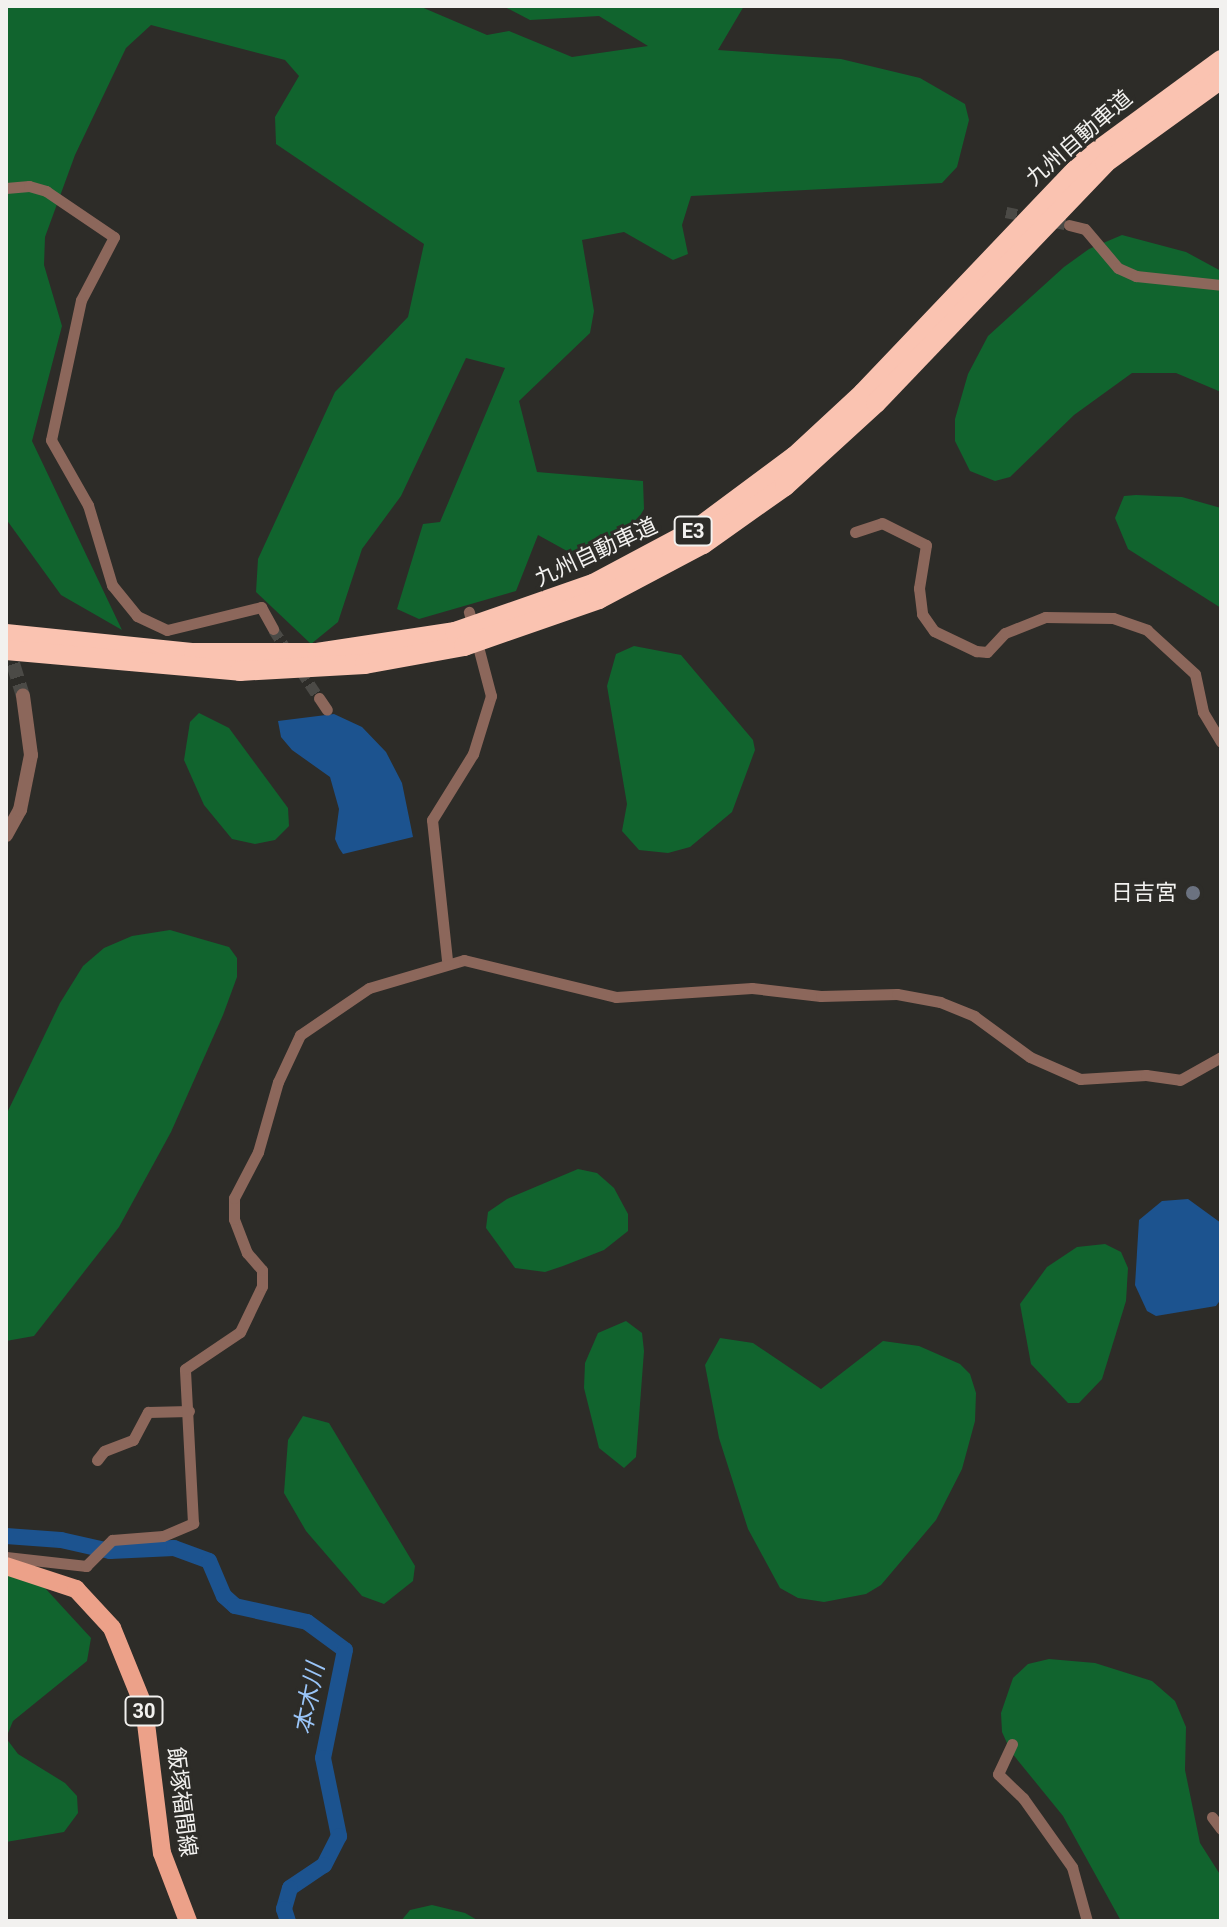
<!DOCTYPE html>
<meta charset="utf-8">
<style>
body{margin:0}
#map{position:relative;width:1227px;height:1927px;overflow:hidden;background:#2d2c28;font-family:Roboto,"Noto Sans JP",sans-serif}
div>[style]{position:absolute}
.forest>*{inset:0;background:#11642e}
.water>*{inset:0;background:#1c538f}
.river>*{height:16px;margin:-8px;padding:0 8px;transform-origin:8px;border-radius:8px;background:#1c538f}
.minor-tunnel>*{height:11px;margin-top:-5.5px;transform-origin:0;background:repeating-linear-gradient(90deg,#4b4a46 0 11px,transparent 0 16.5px)}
.tertiary-tunnel>*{height:14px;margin-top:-7px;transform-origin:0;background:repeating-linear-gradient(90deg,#4b4a46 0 14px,transparent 0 21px)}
.minor>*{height:11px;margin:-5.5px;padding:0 5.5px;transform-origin:5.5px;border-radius:5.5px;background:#8c675b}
.tertiary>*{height:14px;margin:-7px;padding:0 7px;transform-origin:7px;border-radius:7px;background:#8c675b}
.primary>*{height:18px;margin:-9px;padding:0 9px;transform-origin:9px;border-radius:9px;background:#eca189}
.motorway>*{height:20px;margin:-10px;padding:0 10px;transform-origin:10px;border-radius:10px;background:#fac3b1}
.dots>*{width:22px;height:22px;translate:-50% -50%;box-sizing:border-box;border:4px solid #2d2c28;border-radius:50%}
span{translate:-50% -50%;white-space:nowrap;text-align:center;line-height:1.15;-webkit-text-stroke:6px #2d2c28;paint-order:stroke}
.shield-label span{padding:2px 6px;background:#2d2c28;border:2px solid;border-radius:6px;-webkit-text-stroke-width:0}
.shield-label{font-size:20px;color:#f2f1ef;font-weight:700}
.street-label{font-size:22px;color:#f2f1ef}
.poi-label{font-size:22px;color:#f2f1ef}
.right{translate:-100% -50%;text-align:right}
.water-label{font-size:24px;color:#9ac5f8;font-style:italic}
.frame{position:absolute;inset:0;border:8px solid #f2f1ef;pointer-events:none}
</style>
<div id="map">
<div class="forest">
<div style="clip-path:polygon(6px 6px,419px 6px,487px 35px,509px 31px,572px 57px,648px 46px,599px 16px,530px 20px,503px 6px,744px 6px,718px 50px,841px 59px,920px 78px,965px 104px,969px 120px,957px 167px,942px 183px,691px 196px,682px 225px,688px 254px,673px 260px,624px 232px,582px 240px,594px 311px,590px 333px,519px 401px,537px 472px,643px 481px,644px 509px,629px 534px,587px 562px,538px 535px,516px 591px,419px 619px,397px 609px,423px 524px,440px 522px,505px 368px,466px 358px,401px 496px,362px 549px,338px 622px,311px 644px,256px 592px,258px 559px,335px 392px,408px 317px,424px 244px,276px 144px,275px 117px,299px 76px,285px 60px,151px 25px,126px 48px,75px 155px,45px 237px,44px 265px,62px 326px,32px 441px,122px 630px,61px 595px,6px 519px)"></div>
<div style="clip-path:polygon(1122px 235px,1186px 252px,1221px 271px,1221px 392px,1176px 373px,1132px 373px,1074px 415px,1010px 477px,995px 481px,970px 471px,955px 441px,955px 419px,968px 374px,988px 336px,1064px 267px,1089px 249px)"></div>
<div style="clip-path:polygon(1136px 495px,1182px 497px,1221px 508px,1221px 608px,1128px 549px,1115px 518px,1124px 496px)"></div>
<div style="clip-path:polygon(634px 646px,681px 655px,753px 740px,755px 750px,732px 812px,690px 847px,668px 853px,639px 850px,622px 831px,627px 804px,607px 686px,616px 654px)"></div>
<div style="clip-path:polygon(199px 713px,229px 728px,288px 808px,289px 826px,275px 840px,255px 844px,232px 839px,204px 805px,184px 760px,190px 722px)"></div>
<div style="clip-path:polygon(170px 930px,229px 947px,237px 958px,237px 977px,223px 1015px,171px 1132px,119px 1227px,34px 1336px,6px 1341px,6px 1115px,60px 1003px,83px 966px,104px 948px,132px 936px)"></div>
<div style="clip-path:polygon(578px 1169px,597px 1173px,614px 1188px,628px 1214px,628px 1231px,604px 1250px,563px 1266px,545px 1272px,515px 1268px,486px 1228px,488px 1212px,507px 1199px)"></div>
<div style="clip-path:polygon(1105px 1244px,1121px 1252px,1128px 1268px,1126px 1301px,1102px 1379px,1079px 1403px,1068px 1403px,1031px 1364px,1020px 1304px,1047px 1267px,1077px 1247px)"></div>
<div style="clip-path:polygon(626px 1321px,642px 1333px,644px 1351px,636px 1457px,624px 1468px,599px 1448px,584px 1388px,585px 1363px,598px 1333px)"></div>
<div style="clip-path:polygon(720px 1338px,753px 1343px,821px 1389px,883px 1341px,919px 1346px,960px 1364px,970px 1374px,976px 1393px,975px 1421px,962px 1469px,936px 1520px,881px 1585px,866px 1594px,824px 1602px,798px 1598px,780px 1588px,748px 1529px,719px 1438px,705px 1365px)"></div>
<div style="clip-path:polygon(303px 1416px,329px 1423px,415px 1566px,413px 1581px,384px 1604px,362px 1596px,306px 1531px,284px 1493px,288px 1440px)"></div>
<div style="clip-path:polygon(6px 1567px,45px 1588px,91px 1638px,87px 1661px,13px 1721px,6px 1738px,18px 1754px,65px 1783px,77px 1796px,78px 1813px,64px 1832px,6px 1842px)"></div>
<div style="clip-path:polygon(1049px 1659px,1095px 1663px,1152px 1681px,1175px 1701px,1186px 1727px,1185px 1770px,1200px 1843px,1221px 1876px,1221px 1921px,1121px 1921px,1063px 1816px,1011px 1752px,1002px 1732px,1001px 1713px,1013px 1678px,1028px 1664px)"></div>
<div style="clip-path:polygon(432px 1905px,465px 1913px,479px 1921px,401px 1921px,410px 1910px)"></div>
</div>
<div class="water">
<div style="clip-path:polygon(334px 714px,362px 727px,386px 752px,402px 783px,413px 837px,343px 854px,339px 848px,335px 839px,339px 809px,330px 777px,292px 750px,281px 737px,278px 721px)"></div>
<div style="clip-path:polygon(1188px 1199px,1221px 1223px,1221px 1299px,1216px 1306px,1156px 1316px,1147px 1311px,1135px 1285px,1139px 1220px,1162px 1201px)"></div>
</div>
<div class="river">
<div style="left:6px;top:1536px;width:55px;rotate:4.2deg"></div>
<div style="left:61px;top:1540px;width:50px;rotate:12.7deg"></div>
<div style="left:110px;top:1551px;width:64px;rotate:-2.7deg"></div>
<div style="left:174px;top:1548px;width:37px;rotate:20deg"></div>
<div style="left:209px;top:1561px;width:38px;rotate:67deg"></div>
<div style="left:224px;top:1596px;width:15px;rotate:42deg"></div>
<div style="left:235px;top:1606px;width:74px;rotate:12.5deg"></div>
<div style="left:307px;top:1622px;width:47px;rotate:36.4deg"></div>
<div style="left:345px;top:1650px;width:110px;rotate:101.5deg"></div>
<div style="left:323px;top:1758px;width:80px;rotate:78.4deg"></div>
<div style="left:339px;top:1836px;width:33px;rotate:117deg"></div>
<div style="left:324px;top:1865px;width:41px;rotate:145.9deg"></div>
<div style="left:290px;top:1888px;width:22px;rotate:106deg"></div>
<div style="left:284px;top:1909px;width:13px;rotate:72deg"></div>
</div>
<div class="minor-tunnel">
<div style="left:1006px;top:212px;width:64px;rotate:11.7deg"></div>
<div style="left:273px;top:629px;width:83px;rotate:56.3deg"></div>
</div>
<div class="tertiary-tunnel">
<div style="left:7px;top:644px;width:54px;rotate:72.9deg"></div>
</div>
<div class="minor">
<div style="left:6px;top:188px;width:23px;rotate:-5deg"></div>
<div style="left:29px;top:186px;width:18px;rotate:16deg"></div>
<div style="left:46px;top:191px;width:82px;rotate:34.1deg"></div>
<div style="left:114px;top:237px;width:71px;rotate:117.6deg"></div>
<div style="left:81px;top:300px;width:143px;rotate:102.1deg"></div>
<div style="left:51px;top:440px;width:75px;rotate:60.4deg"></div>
<div style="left:88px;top:505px;width:84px;rotate:73.3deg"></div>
<div style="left:112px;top:585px;width:40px;rotate:51deg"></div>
<div style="left:137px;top:616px;width:33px;rotate:25deg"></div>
<div style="left:167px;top:630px;width:97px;rotate:-13.7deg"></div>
<div style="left:261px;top:607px;width:25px;rotate:61deg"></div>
<div style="left:1069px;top:225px;width:16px;rotate:14deg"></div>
<div style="left:1085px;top:229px;width:51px;rotate:49.8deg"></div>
<div style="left:1118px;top:268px;width:20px;rotate:24deg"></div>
<div style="left:1136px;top:276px;width:85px;rotate:6deg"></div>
<div style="left:855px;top:532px;width:28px;rotate:-18deg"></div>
<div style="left:882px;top:523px;width:49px;rotate:26.6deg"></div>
<div style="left:926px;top:545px;width:44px;rotate:99.2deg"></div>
<div style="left:919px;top:588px;width:26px;rotate:83deg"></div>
<div style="left:922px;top:614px;width:21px;rotate:55deg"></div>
<div style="left:934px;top:631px;width:47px;rotate:25.5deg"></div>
<div style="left:976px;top:651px;width:11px;rotate:5deg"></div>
<div style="left:987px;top:652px;width:26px;rotate:-47deg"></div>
<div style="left:1005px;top:633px;width:43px;rotate:-21.8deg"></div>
<div style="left:1045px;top:617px;width:68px;rotate:0.8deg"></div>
<div style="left:1113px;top:618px;width:36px;rotate:19deg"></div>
<div style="left:1147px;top:630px;width:65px;rotate:42.5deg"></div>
<div style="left:1195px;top:674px;width:39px;rotate:78deg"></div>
<div style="left:1203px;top:712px;width:35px;rotate:59deg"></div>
<div style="left:319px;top:698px;width:14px;rotate:56deg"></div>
<div style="left:447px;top:960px;width:141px;rotate:-96.1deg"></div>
<div style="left:432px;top:820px;width:78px;rotate:-58.2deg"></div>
<div style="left:473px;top:754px;width:61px;rotate:-72.8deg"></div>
<div style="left:491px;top:696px;width:87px;rotate:-104.7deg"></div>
<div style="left:97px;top:1460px;width:11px;rotate:-52deg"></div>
<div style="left:104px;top:1451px;width:31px;rotate:-21deg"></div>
<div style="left:133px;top:1440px;width:32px;rotate:-62deg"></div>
<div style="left:148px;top:1412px;width:41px;rotate:-1.4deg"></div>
<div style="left:6px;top:1557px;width:81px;rotate:6.4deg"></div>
<div style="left:86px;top:1566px;width:37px;rotate:-45deg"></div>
<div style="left:112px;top:1540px;width:51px;rotate:-4.5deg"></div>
<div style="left:163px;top:1536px;width:33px;rotate:-23deg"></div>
<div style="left:193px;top:1523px;width:154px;rotate:-93deg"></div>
<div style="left:185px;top:1369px;width:66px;rotate:-33.9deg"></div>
<div style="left:240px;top:1332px;width:51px;rotate:-64.4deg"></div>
<div style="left:262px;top:1286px;width:16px;rotate:-90deg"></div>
<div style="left:262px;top:1270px;width:23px;rotate:-131deg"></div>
<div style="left:247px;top:1253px;width:36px;rotate:-111deg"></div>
<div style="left:234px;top:1219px;width:21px;rotate:-90deg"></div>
<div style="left:234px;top:1198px;width:52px;rotate:-62.4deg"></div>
<div style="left:258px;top:1152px;width:73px;rotate:-74.1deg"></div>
<div style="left:278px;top:1082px;width:52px;rotate:-64.9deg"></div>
<div style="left:300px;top:1035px;width:83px;rotate:-34.3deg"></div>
<div style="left:369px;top:988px;width:99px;rotate:-16.4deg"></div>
<div style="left:464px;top:960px;width:156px;rotate:13.7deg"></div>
<div style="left:616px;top:997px;width:136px;rotate:-3.8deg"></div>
<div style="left:752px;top:988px;width:69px;rotate:6.6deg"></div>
<div style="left:821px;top:996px;width:76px;rotate:-1.5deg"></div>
<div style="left:897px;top:994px;width:44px;rotate:10.5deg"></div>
<div style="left:940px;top:1002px;width:37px;rotate:22deg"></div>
<div style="left:974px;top:1016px;width:69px;rotate:36.2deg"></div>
<div style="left:1030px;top:1057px;width:55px;rotate:23.7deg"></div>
<div style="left:1080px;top:1079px;width:66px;rotate:-3.5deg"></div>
<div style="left:1146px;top:1075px;width:34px;rotate:8deg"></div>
<div style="left:1180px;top:1080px;width:47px;rotate:-29.3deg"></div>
<div style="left:1012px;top:1744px;width:33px;rotate:115deg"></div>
<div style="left:998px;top:1774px;width:35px;rotate:44deg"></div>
<div style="left:1023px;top:1798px;width:85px;rotate:54.6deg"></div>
<div style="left:1072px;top:1867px;width:56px;rotate:74.5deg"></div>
<div style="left:1212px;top:1817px;width:15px;rotate:53deg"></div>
</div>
<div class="tertiary">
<div style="left:6px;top:835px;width:29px;rotate:-61deg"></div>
<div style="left:20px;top:810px;width:56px;rotate:-78.7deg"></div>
<div style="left:31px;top:755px;width:60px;rotate:-97.7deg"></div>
</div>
<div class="primary">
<div style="left:6px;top:1566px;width:74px;rotate:18.2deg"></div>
<div style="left:76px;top:1589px;width:53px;rotate:47.3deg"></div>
<div style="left:112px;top:1628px;width:85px;rotate:67.9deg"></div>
<div style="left:144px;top:1707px;width:147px;rotate:83deg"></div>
<div style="left:162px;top:1853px;width:73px;rotate:69.1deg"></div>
</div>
<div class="motorway">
<div style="left:6px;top:634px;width:189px;rotate:5.8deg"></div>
<div style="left:194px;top:653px;width:123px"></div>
<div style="left:317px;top:653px;width:140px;rotate:-8.7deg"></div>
<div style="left:455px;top:632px;width:146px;rotate:-19.2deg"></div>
<div style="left:593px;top:584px;width:119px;rotate:-28.1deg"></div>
<div style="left:698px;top:528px;width:121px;rotate:-36.6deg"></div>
<div style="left:795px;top:456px;width:93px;rotate:-42.8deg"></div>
<div style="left:863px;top:393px;width:322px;rotate:-46.4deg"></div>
<div style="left:1085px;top:160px;width:169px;rotate:-36.3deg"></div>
<div style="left:6px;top:650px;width:235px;rotate:5.1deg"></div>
<div style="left:240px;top:671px;width:125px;rotate:-3.2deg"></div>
<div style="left:365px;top:664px;width:101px;rotate:-10.3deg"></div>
<div style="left:464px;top:646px;width:143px;rotate:-19.2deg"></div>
<div style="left:599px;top:599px;width:118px;rotate:-27.9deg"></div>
<div style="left:703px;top:544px;width:100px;rotate:-35.3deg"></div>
<div style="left:785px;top:486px;width:123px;rotate:-42.4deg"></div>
<div style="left:876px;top:403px;width:332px;rotate:-46.3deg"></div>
<div style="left:1105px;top:163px;width:143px;rotate:-35.9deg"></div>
</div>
<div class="dots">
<div style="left:1193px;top:893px;background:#6b7280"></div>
</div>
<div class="shield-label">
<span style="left:693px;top:531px">E3</span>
<span style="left:144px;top:1711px">30</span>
</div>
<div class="street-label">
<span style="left:1079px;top:138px;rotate:-41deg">九州自動車道</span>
<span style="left:596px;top:552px;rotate:-25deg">九州自動車道</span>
<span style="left:182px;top:1802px;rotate:83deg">飯塚福間線</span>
</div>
<div class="poi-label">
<span class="right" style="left:1177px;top:893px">日吉宮</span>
</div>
<div class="water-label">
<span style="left:310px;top:1699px;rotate:-79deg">本木川</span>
</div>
<div class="frame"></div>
</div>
